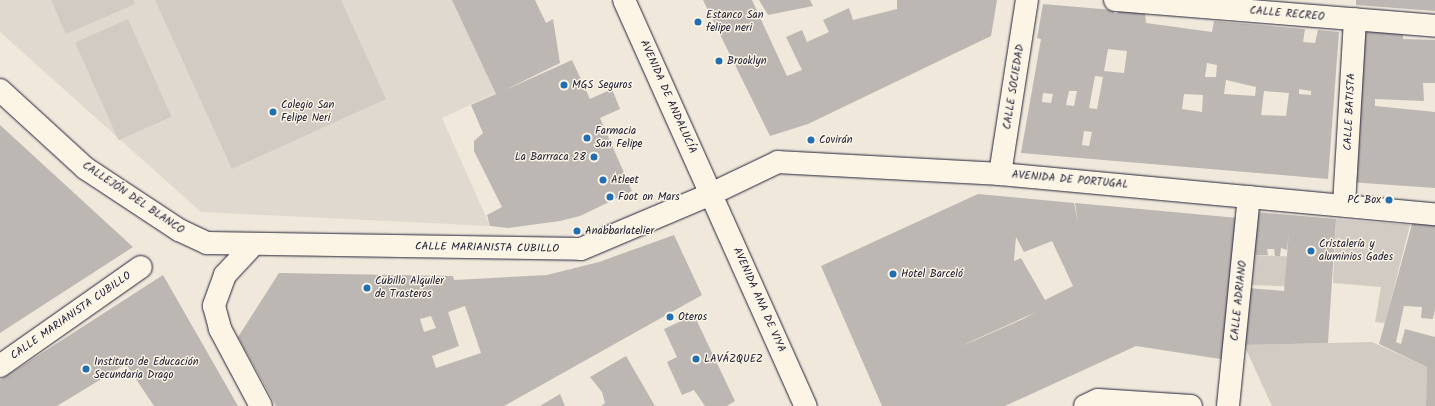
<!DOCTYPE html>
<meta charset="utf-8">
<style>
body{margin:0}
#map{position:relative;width:1435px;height:406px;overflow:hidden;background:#efe8db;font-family:Kalam,sans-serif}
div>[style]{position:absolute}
.built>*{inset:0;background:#e0d9cf}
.green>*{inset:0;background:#d1cbc3;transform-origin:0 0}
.building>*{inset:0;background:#bcb7b3}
.roads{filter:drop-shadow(0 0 1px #22223b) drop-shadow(0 0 1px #22223b)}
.street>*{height:22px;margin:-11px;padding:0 11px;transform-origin:11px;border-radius:11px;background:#fcf5e5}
.secondary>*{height:22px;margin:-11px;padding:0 11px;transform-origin:11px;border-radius:11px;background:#fcf5e5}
.dots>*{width:11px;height:11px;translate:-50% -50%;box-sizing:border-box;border:2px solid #fcf5e5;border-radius:50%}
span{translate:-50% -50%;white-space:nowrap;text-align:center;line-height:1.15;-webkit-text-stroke:3px #fcf5e5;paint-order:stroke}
.street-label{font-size:11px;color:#22223b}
.poi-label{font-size:11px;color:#22223b}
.left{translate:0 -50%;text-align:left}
.right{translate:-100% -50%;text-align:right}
</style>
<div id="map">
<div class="built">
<div style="clip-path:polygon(0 0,532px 0,560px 63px,442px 118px,490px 226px,201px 212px,0 32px)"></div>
</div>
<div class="green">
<div style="clip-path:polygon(51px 0,133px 0,135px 4px,66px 34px)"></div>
<div style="clip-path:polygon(155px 0,341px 0,386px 99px,232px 169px)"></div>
<div style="left:128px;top:19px;width:107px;height:58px;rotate:66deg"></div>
<div style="clip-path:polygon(1336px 219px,1410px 225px,1385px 323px,1375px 322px,1381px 287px,1333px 283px)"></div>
<div style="left:1250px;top:255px;width:37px;height:30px;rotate:2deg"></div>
<div style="clip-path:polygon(1372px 342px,1427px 367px,1426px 406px,1272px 406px,1244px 345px)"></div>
</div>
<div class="building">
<div style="clip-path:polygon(452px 0,535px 0,546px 23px,553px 19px,560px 63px,505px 90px,572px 60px,590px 99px,612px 89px,620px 109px,600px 118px,632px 191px,580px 216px,560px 221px,508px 228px,490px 226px,487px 215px,502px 207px,474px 151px,474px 141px,483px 133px,471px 105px,496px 94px)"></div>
<div style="clip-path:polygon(703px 0,752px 0,787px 76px,802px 70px,786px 37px,802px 30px,807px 42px,829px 32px,823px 20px,849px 8px,853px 20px,897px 9px,897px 0,997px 0,991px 36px,808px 124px,770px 136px)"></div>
<div style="clip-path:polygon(759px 0,810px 0,813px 6px,768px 15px)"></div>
<div style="clip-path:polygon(1356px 0,1435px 0,1435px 11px,1356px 5px)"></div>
<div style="clip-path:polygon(evenodd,1043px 4px,1113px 10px,1115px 14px,1120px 11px,1145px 13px,1146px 23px,1212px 32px,1214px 21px,1305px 29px,1303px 42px,1315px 43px,1318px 30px,1339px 32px,1328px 179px,1021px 153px,1041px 39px,1037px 38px,1043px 4px,1108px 49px,1127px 51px,1124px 73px,1104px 71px,1108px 49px,1043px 4px,1207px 63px,1217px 65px,1216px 77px,1205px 77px,1207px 63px,1043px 4px,1095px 76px,1103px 77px,1097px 109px,1089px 108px,1095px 76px,1043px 4px,1226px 80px,1256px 87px,1255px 96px,1224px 94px,1226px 80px,1043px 4px,1299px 89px,1311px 91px,1311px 95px,1299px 94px,1299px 89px,1043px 4px,1069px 91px,1077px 91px,1074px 106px,1066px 105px,1069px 91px,1043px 4px,1264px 91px,1289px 93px,1286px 116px,1261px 115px,1264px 91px,1043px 4px,1043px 93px,1053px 94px,1051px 103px,1042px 102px,1043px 93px,1043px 4px,1184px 94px,1203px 95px,1202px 112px,1182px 109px,1184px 94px,1043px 4px,1084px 131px,1092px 132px,1089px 146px,1082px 145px,1084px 131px)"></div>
<div style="clip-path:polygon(1358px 31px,1403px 33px,1403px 39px,1435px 40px,1435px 83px,1423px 83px,1424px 101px,1375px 99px,1375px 106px,1435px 112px,1435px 188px,1349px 182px)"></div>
<div style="clip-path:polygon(0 125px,133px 247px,0 333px)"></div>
<div style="clip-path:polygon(evenodd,978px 194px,1074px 203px,1078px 222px,1075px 203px,1238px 218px,1227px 360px,1136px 346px,1005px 406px,882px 406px,821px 266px,978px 194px,1016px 237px,1024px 252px,1060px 238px,1052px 241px,1073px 286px,1045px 300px,1021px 258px,1014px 261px,1016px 237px,978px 194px,1036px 312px,1023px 319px,962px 346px,972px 341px,1036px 312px)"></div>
<div style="clip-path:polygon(1254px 212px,1336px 219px,1328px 343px,1244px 345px,1248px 288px,1284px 291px,1289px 231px,1287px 250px,1281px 248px,1280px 256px,1275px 256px,1274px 249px,1267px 249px,1268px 255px,1250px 255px)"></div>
<div style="clip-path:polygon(1414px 217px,1435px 219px,1435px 309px,1433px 319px,1421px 318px,1422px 307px,1404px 306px,1396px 342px,1401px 344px,1405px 329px,1435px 337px,1435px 406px,1426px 406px,1427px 367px,1379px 344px)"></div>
<div style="clip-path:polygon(evenodd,674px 235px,702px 295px,504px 406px,276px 406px,238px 337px,279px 273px,453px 276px,454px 280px,547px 275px,599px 262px,674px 235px,465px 306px,481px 353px,436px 368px,432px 356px,459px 346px,448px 312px,465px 306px,674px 235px,431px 316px,436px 328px,424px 332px,420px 319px,431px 316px)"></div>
<div style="clip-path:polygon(163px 275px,238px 406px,154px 406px,126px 364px,57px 406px,0 406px,0 380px)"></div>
<div style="clip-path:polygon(694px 315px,735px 401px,727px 406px,705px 406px,694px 390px,682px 395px,667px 362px,677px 357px,664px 329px)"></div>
<div style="clip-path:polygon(626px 356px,655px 406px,601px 406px,605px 403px,602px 392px,590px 377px)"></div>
<div style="clip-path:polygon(560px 394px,565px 406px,540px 406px)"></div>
</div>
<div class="roads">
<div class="street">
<div style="left:1115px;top:0;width:321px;rotate:4.6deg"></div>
<div style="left:0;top:90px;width:115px;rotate:42.5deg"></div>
<div style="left:85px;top:168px;width:113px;rotate:33.4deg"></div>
<div style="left:179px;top:230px;width:31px;rotate:25deg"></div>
<div style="left:207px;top:243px;width:374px;rotate:0.9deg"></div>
<div style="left:581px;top:249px;width:141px;rotate:-22.9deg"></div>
<div style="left:1000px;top:174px;width:176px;rotate:-81.2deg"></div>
<div style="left:1344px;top:205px;width:186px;rotate:-86.6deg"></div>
<div style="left:252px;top:246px;width:40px;rotate:133deg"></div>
<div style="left:225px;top:275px;width:33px;rotate:110deg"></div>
<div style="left:214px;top:306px;width:24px;rotate:75deg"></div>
<div style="left:220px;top:329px;width:87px;rotate:62deg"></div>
<div style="left:0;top:366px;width:172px;rotate:-35.1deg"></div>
<div style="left:1228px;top:406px;width:210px;rotate:-84.3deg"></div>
</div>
<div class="secondary">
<div style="left:624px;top:0;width:445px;rotate:65.9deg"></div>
<div style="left:711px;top:194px;width:74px;rotate:-25.5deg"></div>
<div style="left:778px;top:162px;width:222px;rotate:3.1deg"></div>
<div style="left:1000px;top:174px;width:437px;rotate:5.3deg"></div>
<div style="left:1085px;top:406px;width:14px;rotate:-25deg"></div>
<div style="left:1098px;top:400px;width:93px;rotate:3.7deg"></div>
</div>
</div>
<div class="dots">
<div style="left:698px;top:22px;background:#1f6fb2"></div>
<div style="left:719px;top:61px;background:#1f6fb2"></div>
<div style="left:564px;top:85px;background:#1f6fb2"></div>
<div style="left:273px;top:112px;background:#1f6fb2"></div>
<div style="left:587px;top:138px;background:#1f6fb2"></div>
<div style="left:811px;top:140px;background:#1f6fb2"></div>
<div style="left:594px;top:157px;background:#1f6fb2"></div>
<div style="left:603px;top:180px;background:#1f6fb2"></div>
<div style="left:610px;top:197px;background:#1f6fb2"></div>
<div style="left:1389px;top:200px;background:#1f6fb2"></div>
<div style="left:577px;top:231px;background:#1f6fb2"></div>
<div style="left:1311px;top:251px;background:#1f6fb2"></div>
<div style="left:893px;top:274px;background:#1f6fb2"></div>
<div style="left:367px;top:288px;background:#1f6fb2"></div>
<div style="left:670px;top:317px;background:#1f6fb2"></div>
<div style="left:696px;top:359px;background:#1f6fb2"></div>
<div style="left:86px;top:369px;background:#1f6fb2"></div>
</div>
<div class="street-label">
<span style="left:1287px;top:14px;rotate:5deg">CALLE RECREO</span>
<span style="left:1014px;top:87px;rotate:-81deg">CALLE SOCIEDAD</span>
<span style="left:668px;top:97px;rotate:66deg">AVENIDA DE ANDALUCÍA</span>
<span style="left:1350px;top:112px;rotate:-87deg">CALLE BATISTA</span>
<span style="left:1070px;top:180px;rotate:5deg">AVENIDA DE PORTUGAL</span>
<span style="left:133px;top:198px;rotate:34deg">CALLEJÓN DEL BLANCO</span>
<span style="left:487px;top:248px;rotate:1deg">CALLE MARIANISTA CUBILLO</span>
<span style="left:759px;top:300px;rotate:66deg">AVENIDA ANA DE VIYA</span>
<span style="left:1239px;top:301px;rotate:-84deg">CALLE ADRIANO</span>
<span style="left:71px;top:316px;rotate:-35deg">CALLE MARIANISTA CUBILLO</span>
</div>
<div class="poi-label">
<span class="left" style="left:706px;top:22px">Estanco San<br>felipe neri</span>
<span class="left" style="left:727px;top:61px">Brooklyn</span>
<span class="left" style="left:572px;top:85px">MGS Seguros</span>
<span class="left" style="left:281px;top:112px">Colegio San<br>Felipe Neri</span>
<span class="left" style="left:595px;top:138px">Farmacia<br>San Felipe</span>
<span class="left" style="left:819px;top:140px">Covirán</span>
<span class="right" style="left:586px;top:157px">La Barrraca 28</span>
<span class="left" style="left:611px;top:180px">Atleet</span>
<span class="left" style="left:618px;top:197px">Foot on Mars</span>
<span class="right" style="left:1381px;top:200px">PC Box</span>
<span class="left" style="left:585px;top:231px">Anabbarlatelier</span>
<span class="left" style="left:1319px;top:251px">Cristalería y<br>aluminios Gades</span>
<span class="left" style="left:901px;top:274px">Hotel Barceló</span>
<span class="left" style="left:375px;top:288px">Cubillo Alquiler<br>de Trasteros</span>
<span class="left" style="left:678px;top:317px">Oteros</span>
<span class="left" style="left:704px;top:359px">LAVÁZQUEZ</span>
<span class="left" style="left:94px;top:369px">Instituto de Educación<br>Secundaria Drago</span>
</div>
</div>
